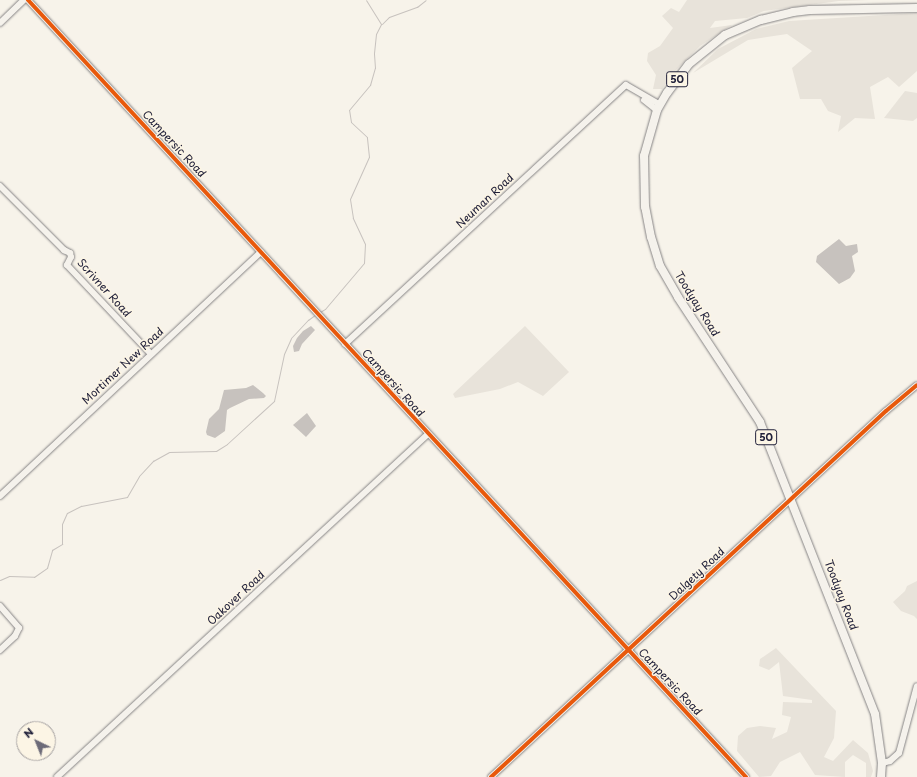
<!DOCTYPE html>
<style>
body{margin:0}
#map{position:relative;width:917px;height:777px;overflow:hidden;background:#f7f3ea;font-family:"Playpen Sans",sans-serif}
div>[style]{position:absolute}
.green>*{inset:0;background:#e8e3da}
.water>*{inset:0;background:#c7c2be}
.stream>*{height:1px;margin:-0.5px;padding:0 0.5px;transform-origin:0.5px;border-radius:0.5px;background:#c7c2be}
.roads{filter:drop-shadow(0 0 1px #868485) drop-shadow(0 0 1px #868485)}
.minor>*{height:6px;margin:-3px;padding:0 3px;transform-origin:3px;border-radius:3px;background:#f5f2ec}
.major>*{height:8px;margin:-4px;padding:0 4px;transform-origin:4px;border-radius:4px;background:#f5f2ec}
.cycleway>*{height:4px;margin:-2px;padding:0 2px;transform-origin:2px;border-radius:2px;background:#e8590c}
span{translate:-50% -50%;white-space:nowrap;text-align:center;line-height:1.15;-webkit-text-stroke:3px #fcf5e5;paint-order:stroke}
.shield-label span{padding:1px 3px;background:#fcf5e5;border:1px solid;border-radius:3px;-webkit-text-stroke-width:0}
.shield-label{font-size:10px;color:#22223b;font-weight:700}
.street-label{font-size:11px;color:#22223b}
.north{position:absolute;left:16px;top:721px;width:40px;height:40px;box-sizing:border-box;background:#fcf5e5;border:1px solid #a5a1a1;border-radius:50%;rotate:317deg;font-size:11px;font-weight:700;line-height:16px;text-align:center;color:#22223b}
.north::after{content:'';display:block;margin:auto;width:14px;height:18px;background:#6d6b78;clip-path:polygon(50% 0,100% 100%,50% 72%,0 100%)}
</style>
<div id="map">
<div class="green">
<div style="clip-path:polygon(687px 0,869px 0,839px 1px,764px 11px,747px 18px,715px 21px,710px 28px,732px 25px,700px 46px,673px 73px,662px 89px,653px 89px,656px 75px,647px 61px,648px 53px,660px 46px,673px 28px,662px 16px,671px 8px,679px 12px)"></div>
<div style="clip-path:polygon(917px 13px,917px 71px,899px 87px,888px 77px,870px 87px,875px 119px,855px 118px,838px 132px,841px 116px,828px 111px,821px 99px,800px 99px,792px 68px,812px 51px,787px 34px,748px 40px,693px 73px,718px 49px,756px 29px,789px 21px)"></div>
<div style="clip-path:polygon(905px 91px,917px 93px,917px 118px,913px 121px,884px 118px)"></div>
<div style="clip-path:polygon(525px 326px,569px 372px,543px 396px,518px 382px,500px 389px,455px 398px,453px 394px)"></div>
<div style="clip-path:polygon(917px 581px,917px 619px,914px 616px,901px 611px,893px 602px,905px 591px,907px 586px)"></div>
<div style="clip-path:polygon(776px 648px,836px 711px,834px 738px,824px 757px,833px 761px,853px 740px,868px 753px,873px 771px,871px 777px,866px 777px,866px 763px,853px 755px,845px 762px,845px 777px,815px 775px,800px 752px,780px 762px,771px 776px,759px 777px,737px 751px,738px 736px,747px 728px,760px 726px,776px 728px,772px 739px,787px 732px,791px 717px,782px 715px,783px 702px,812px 703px,812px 700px,783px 696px,779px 662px,769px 670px,759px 666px,760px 659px)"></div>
</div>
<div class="water">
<div style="clip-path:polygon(839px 239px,846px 246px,857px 244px,858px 252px,852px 256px,855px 271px,850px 278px,839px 284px,816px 262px,817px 256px)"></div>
<div style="clip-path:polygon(311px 326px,315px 330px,302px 344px,299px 351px,294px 352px,293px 346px,297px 338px,303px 331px)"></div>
<div style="clip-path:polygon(253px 385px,263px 393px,266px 396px,264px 398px,249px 399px,230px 408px,227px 410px,225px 431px,215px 438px,207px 435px,206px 432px,209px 419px,219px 409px,224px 390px,246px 388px)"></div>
<div style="clip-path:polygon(307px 413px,316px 426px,306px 437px,293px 425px)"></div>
</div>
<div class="stream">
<div style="left:382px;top:24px;width:10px;rotate:-45deg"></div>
<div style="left:389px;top:17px;width:30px;rotate:-20deg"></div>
<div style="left:417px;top:7px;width:11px;rotate:-38deg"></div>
<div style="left:320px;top:312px;width:6px;rotate:-31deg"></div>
<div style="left:325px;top:309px;width:60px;rotate:-49.7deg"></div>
<div style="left:364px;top:263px;width:19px;rotate:-87deg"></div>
<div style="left:365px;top:244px;width:29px;rotate:-115deg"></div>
<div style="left:353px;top:218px;width:19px;rotate:-99deg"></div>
<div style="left:350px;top:199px;width:46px;rotate:-65.7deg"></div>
<div style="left:369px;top:157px;width:20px;rotate:-96deg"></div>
<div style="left:367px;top:137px;width:22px;rotate:-137deg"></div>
<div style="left:351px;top:122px;width:12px;rotate:-99deg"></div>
<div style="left:349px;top:110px;width:33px;rotate:-50deg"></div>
<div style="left:370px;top:85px;width:18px;rotate:-74deg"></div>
<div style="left:375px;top:68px;width:15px;rotate:-94deg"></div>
<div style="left:374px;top:53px;width:19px;rotate:-84deg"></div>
<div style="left:376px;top:34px;width:11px;rotate:-63deg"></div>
<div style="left:381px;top:24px;width:28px;rotate:-122deg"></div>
<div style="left:0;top:580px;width:10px;rotate:-24deg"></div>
<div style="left:9px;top:576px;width:25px;rotate:2deg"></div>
<div style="left:34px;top:577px;width:16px;rotate:-35deg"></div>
<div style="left:47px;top:568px;width:19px;rotate:-74deg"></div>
<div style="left:52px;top:550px;width:12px;rotate:-31deg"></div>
<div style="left:62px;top:544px;width:20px;rotate:-90deg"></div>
<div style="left:62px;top:524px;width:12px;rotate:-66deg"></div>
<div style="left:67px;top:513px;width:16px;rotate:-27deg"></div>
<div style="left:81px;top:506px;width:47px;rotate:-11.1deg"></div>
<div style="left:127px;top:497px;width:24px;rotate:-60deg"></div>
<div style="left:139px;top:476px;width:21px;rotate:-47deg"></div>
<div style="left:153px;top:461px;width:18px;rotate:-29deg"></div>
<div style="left:169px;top:452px;width:47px;rotate:-1.2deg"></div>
<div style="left:216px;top:451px;width:13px;rotate:-32deg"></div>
<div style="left:227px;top:444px;width:64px;rotate:-42.5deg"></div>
<div style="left:274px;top:401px;width:48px;rotate:-78deg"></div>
<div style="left:284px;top:354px;width:17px;rotate:-66deg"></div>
<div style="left:291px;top:338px;width:25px;rotate:-47deg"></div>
<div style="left:308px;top:320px;width:9px;rotate:-36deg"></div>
</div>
<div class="roads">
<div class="minor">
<div style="left:28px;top:0;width:1058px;rotate:47.26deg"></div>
<div style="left:0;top:23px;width:33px;rotate:-44deg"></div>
<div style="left:644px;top:100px;width:16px;rotate:38deg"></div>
<div style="left:0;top:186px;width:91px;rotate:45deg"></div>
<div style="left:64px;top:250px;width:7px;rotate:27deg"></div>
<div style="left:70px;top:253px;width:4px;rotate:76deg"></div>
<div style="left:71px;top:257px;width:9px;rotate:117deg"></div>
<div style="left:67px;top:265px;width:122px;rotate:46.7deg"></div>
<div style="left:345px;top:344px;width:382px;rotate:-42.7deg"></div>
<div style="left:626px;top:85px;width:39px;rotate:30deg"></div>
<div style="left:0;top:496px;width:357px;rotate:-43.1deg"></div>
<div style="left:0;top:606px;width:29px;rotate:49deg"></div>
<div style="left:19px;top:628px;width:9px;rotate:117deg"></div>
<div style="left:15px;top:636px;width:21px;rotate:137deg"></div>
<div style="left:882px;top:763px;width:8px;rotate:-14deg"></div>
<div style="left:890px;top:761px;width:12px;rotate:-42deg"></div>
<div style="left:899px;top:753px;width:69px;rotate:-75deg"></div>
<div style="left:57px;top:777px;width:505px;rotate:-42.75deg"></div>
<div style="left:491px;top:777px;width:538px;rotate:-42.82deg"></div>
<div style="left:886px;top:411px;width:40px;rotate:-40deg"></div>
</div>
<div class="major">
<div style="left:881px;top:777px;width:14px;rotate:-86deg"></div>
<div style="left:882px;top:763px;width:49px;rotate:-98.1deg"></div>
<div style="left:875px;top:714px;width:314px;rotate:-111.5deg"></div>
<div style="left:760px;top:422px;width:149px;rotate:-123.3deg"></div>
<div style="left:678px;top:297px;width:36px;rotate:-120deg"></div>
<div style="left:660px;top:266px;width:30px;rotate:-107deg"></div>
<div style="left:651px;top:237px;width:31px;rotate:-101deg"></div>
<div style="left:645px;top:207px;width:51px;rotate:-91.1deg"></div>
<div style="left:644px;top:156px;width:48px;rotate:-74.2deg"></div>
<div style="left:657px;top:110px;width:20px;rotate:-60deg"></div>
<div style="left:667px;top:93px;width:36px;rotate:-53deg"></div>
<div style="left:689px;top:64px;width:46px;rotate:-38.9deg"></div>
<div style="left:725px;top:35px;width:39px;rotate:-23deg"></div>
<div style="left:761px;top:20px;width:33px;rotate:-14deg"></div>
<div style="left:793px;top:12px;width:17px;rotate:-7deg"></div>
<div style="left:810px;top:10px;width:107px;rotate:-1.1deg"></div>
</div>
</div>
<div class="cycleway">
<div style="left:28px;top:0;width:1058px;rotate:47.26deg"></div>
<div style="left:491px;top:777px;width:538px;rotate:-42.82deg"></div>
<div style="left:886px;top:411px;width:40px;rotate:-40deg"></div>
</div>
<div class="shield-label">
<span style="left:677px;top:79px">50</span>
<span style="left:766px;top:437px">50</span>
</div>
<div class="street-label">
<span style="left:174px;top:144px;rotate:47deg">Campersic Road</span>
<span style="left:485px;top:201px;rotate:-43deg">Neuman Road</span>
<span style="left:104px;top:288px;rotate:48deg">Scrivner Road</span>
<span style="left:697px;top:304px;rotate:58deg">Toodyay Road</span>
<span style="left:123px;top:366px;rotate:-43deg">Mortimer New Road</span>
<span style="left:393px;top:383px;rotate:48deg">Campersic Road</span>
<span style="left:697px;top:574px;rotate:-43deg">Dalgety Road</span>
<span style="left:841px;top:595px;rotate:69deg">Toodyay Road</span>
<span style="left:236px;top:598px;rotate:-43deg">Oakover Road</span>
<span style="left:670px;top:682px;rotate:47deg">Campersic Road</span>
</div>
<div class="north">N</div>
</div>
